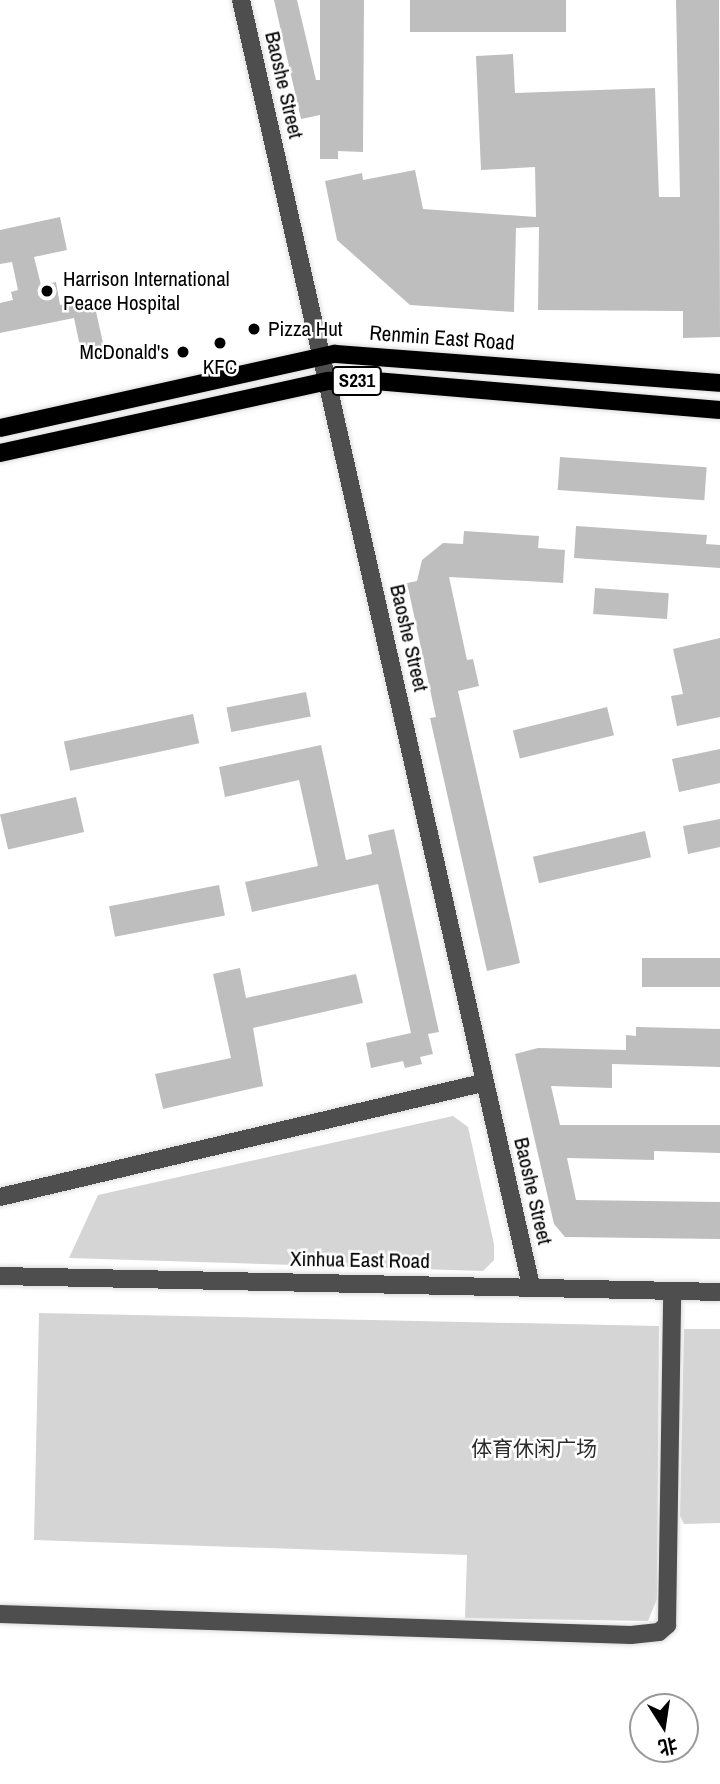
<!DOCTYPE html>
<meta charset="utf-8">
<style>
body{margin:0}
#map{position:relative;width:720px;height:1784px;overflow:hidden;background:#fff;font-family:"Archivo Narrow","Noto Sans SC",sans-serif}
div>[style]{position:absolute}
.green>*{inset:0;background:#d5d5d5}
.building>*{inset:0;background:#bebebe;transform-origin:0 0}
.roads{filter:drop-shadow(0 0 2px #dbdbdb) drop-shadow(0 0 2px #dbdbdb)}
.minor>*{height:18px;margin:-9px;padding:0 9px;transform-origin:9px;border-radius:9px;background:#4e4e4e}
.major>*{height:18px;margin:-9px;padding:0 9px;transform-origin:9px;border-radius:9px;background:#000}
.dots>*{width:19px;height:19px;translate:-50% -50%;box-sizing:border-box;border:4px solid #fff;border-radius:50%}
span{translate:-50% -50%;white-space:nowrap;text-align:center;line-height:1.15;-webkit-text-stroke:5px #fff;paint-order:stroke}
.shield-label span{padding:2px 5px;background:#fff;border:2px solid;border-radius:5px;-webkit-text-stroke-width:0}
.shield-label{font-size:19px;color:#000;font-weight:700}
.street-label{font-size:21px;color:#000}
.poi-label{font-size:21px;color:#000}
.left{translate:0 -50%;text-align:left}
.right{translate:-100% -50%;text-align:right}
.park-label{font-size:21px;color:#2c2c2c}
.north{position:absolute;left:629px;top:1693px;width:70px;height:70px;box-sizing:border-box;background:#fff;border:2px solid #999;border-radius:50%;rotate:168deg;font-size:19px;font-weight:700;line-height:28px;text-align:center;color:#000}
.north::after{content:'';display:block;margin:auto;width:24px;height:32px;background:#000;clip-path:polygon(50% 0,100% 100%,50% 72%,0 100%)}
</style>
<div id="map">
<div class="green">
<div style="clip-path:polygon(453px 1116px,468px 1127px,494px 1244px,494px 1260px,483px 1271px,69px 1258px,98px 1195px)"></div>
<div style="clip-path:polygon(39px 1313px,659px 1326px,657px 1599px,648px 1621px,465px 1618px,467px 1555px,34px 1540px)"></div>
<div style="clip-path:polygon(684px 1329px,720px 1329px,720px 1523px,684px 1524px,680px 1516px)"></div>
</div>
<div class="building">
<div style="clip-path:polygon(274px 0,297px 0,316px 80px,320px 80px,320px 0,364px 0,363px 152px,338px 151px,338px 159px,320px 159px,320px 115px,301px 119px)"></div>
<div style="left:410px;top:0;width:156px;height:32px"></div>
<div style="clip-path:polygon(676px 0,719px 0,720px 337px,683px 338px,683px 311px,538px 310px,539px 227px,516px 228px,514px 312px,410px 305px,337px 240px,325px 181px,362px 173px,363px 180px,415px 170px,423px 209px,536px 217px,535px 167px,481px 170px,476px 56px,513px 54px,515px 93px,655px 88px,659px 197px,680px 197px)"></div>
<div style="clip-path:polygon(60px 217px,67px 250px,34px 257px,41px 285px,56px 282px,60px 305px,93px 298px,105px 352px,82px 356px,74px 318px,0 333px,0 303px,13px 300px,11px 292px,18px 290px,12px 262px,0 264px,0 230px)"></div>
<div style="left:560px;top:457px;width:147px;height:33px;rotate:4deg"></div>
<div style="clip-path:polygon(576px 526px,707px 535px,706px 544px,720px 545px,720px 568px,574px 558px)"></div>
<div style="clip-path:polygon(464px 531px,539px 536px,538px 548px,565px 550px,563px 583px,449px 577px,467px 660px,473px 659px,479px 686px,458px 691px,520px 963px,487px 971px,430px 718px,436px 717px,407px 583px,417px 581px,422px 560px,443px 543px,463px 544px)"></div>
<div style="left:595px;top:588px;width:74px;height:26px;rotate:4deg"></div>
<div style="clip-path:polygon(720px 638px,720px 717px,677px 726px,671px 696px,683px 694px,673px 649px)"></div>
<div style="left:306px;top:692px;width:25px;height:81px;rotate:79deg"></div>
<div style="left:607px;top:707px;width:29px;height:97px;rotate:76deg"></div>
<div style="left:193px;top:714px;width:30px;height:132px;rotate:78deg"></div>
<div style="clip-path:polygon(321px 745px,346px 860px,372px 854px,368px 835px,394px 829px,439px 1032px,428px 1034px,433px 1054px,420px 1057px,422px 1064px,405px 1068px,403px 1061px,371px 1068px,366px 1043px,411px 1033px,378px 884px,252px 912px,245px 882px,318px 866px,299px 780px,225px 797px,219px 767px)"></div>
<div style="clip-path:polygon(720px 749px,720px 783px,679px 792px,672px 759px)"></div>
<div style="left:76px;top:797px;width:36px;height:78px;rotate:77deg"></div>
<div style="clip-path:polygon(720px 819px,720px 847px,688px 854px,683px 826px)"></div>
<div style="left:645px;top:831px;width:27px;height:115px;rotate:77deg"></div>
<div style="left:219px;top:885px;width:31px;height:112px;rotate:79deg"></div>
<div style="left:720px;top:958px;width:29px;height:78px;rotate:90deg"></div>
<div style="clip-path:polygon(240px 968px,246px 998px,356px 974px,363px 1003px,253px 1028px,263px 1086px,163px 1109px,155px 1074px,231px 1058px,213px 974px)"></div>
<div style="clip-path:polygon(636px 1027px,720px 1029px,720px 1067px,612px 1064px,612px 1088px,551px 1086px,560px 1125px,720px 1125px,720px 1153px,654px 1151px,654px 1160px,567px 1158px,576px 1200px,720px 1202px,720px 1239px,565px 1237px,554px 1224px,515px 1054px,538px 1048px,626px 1050px,626px 1035px,636px 1036px)"></div>
</div>
<div class="roads">
<div class="minor">
<div style="left:241px;top:0;width:1318px;rotate:77.29deg"></div>
<div style="left:0;top:1197px;width:498px;rotate:-13.3deg"></div>
<div style="left:0;top:1276px;width:720px;rotate:1.27deg"></div>
<div style="left:0;top:1614px;width:631px;rotate:1.91deg"></div>
<div style="left:631px;top:1635px;width:28px;rotate:-6deg"></div>
<div style="left:659px;top:1632px;width:11px;rotate:-41deg"></div>
<div style="left:667px;top:1625px;width:334px;rotate:-89.1deg"></div>
</div>
<div class="major">
<div style="left:0;top:428px;width:343px;rotate:-12.5deg"></div>
<div style="left:335px;top:354px;width:386px;rotate:4.3deg"></div>
<div style="left:0;top:453px;width:336px;rotate:-12.4deg"></div>
<div style="left:328px;top:381px;width:47px"></div>
<div style="left:375px;top:381px;width:346px;rotate:4.8deg"></div>
</div>
</div>
<div class="dots">
<div style="left:47px;top:291px;background:#000"></div>
<div style="left:254px;top:329px;background:#000"></div>
<div style="left:220px;top:343px;background:#000"></div>
<div style="left:183px;top:352px;background:#000"></div>
</div>
<div class="shield-label">
<span style="left:357px;top:381px">S231</span>
</div>
<div class="street-label">
<span style="left:284px;top:85px;rotate:77deg">Baoshe Street</span>
<span style="left:442px;top:338px;rotate:4deg">Renmin East Road</span>
<span style="left:409px;top:638px;rotate:77deg">Baoshe Street</span>
<span style="left:533px;top:1191px;rotate:77deg">Baoshe Street</span>
<span style="left:360px;top:1260px;rotate:1deg">Xinhua East Road</span>
</div>
<div class="poi-label">
<span class="left" style="left:63px;top:291px">Harrison International<br>Peace Hospital</span>
<span class="left" style="left:268px;top:329px">Pizza Hut</span>
<span class="right" style="left:169px;top:352px">McDonald's</span>
<span style="left:220px;top:367px">KFC</span>
</div>
<div class="park-label">
<span style="left:534px;top:1449px">体育休闲广场</span>
</div>
<div class="north">北</div>
</div>
